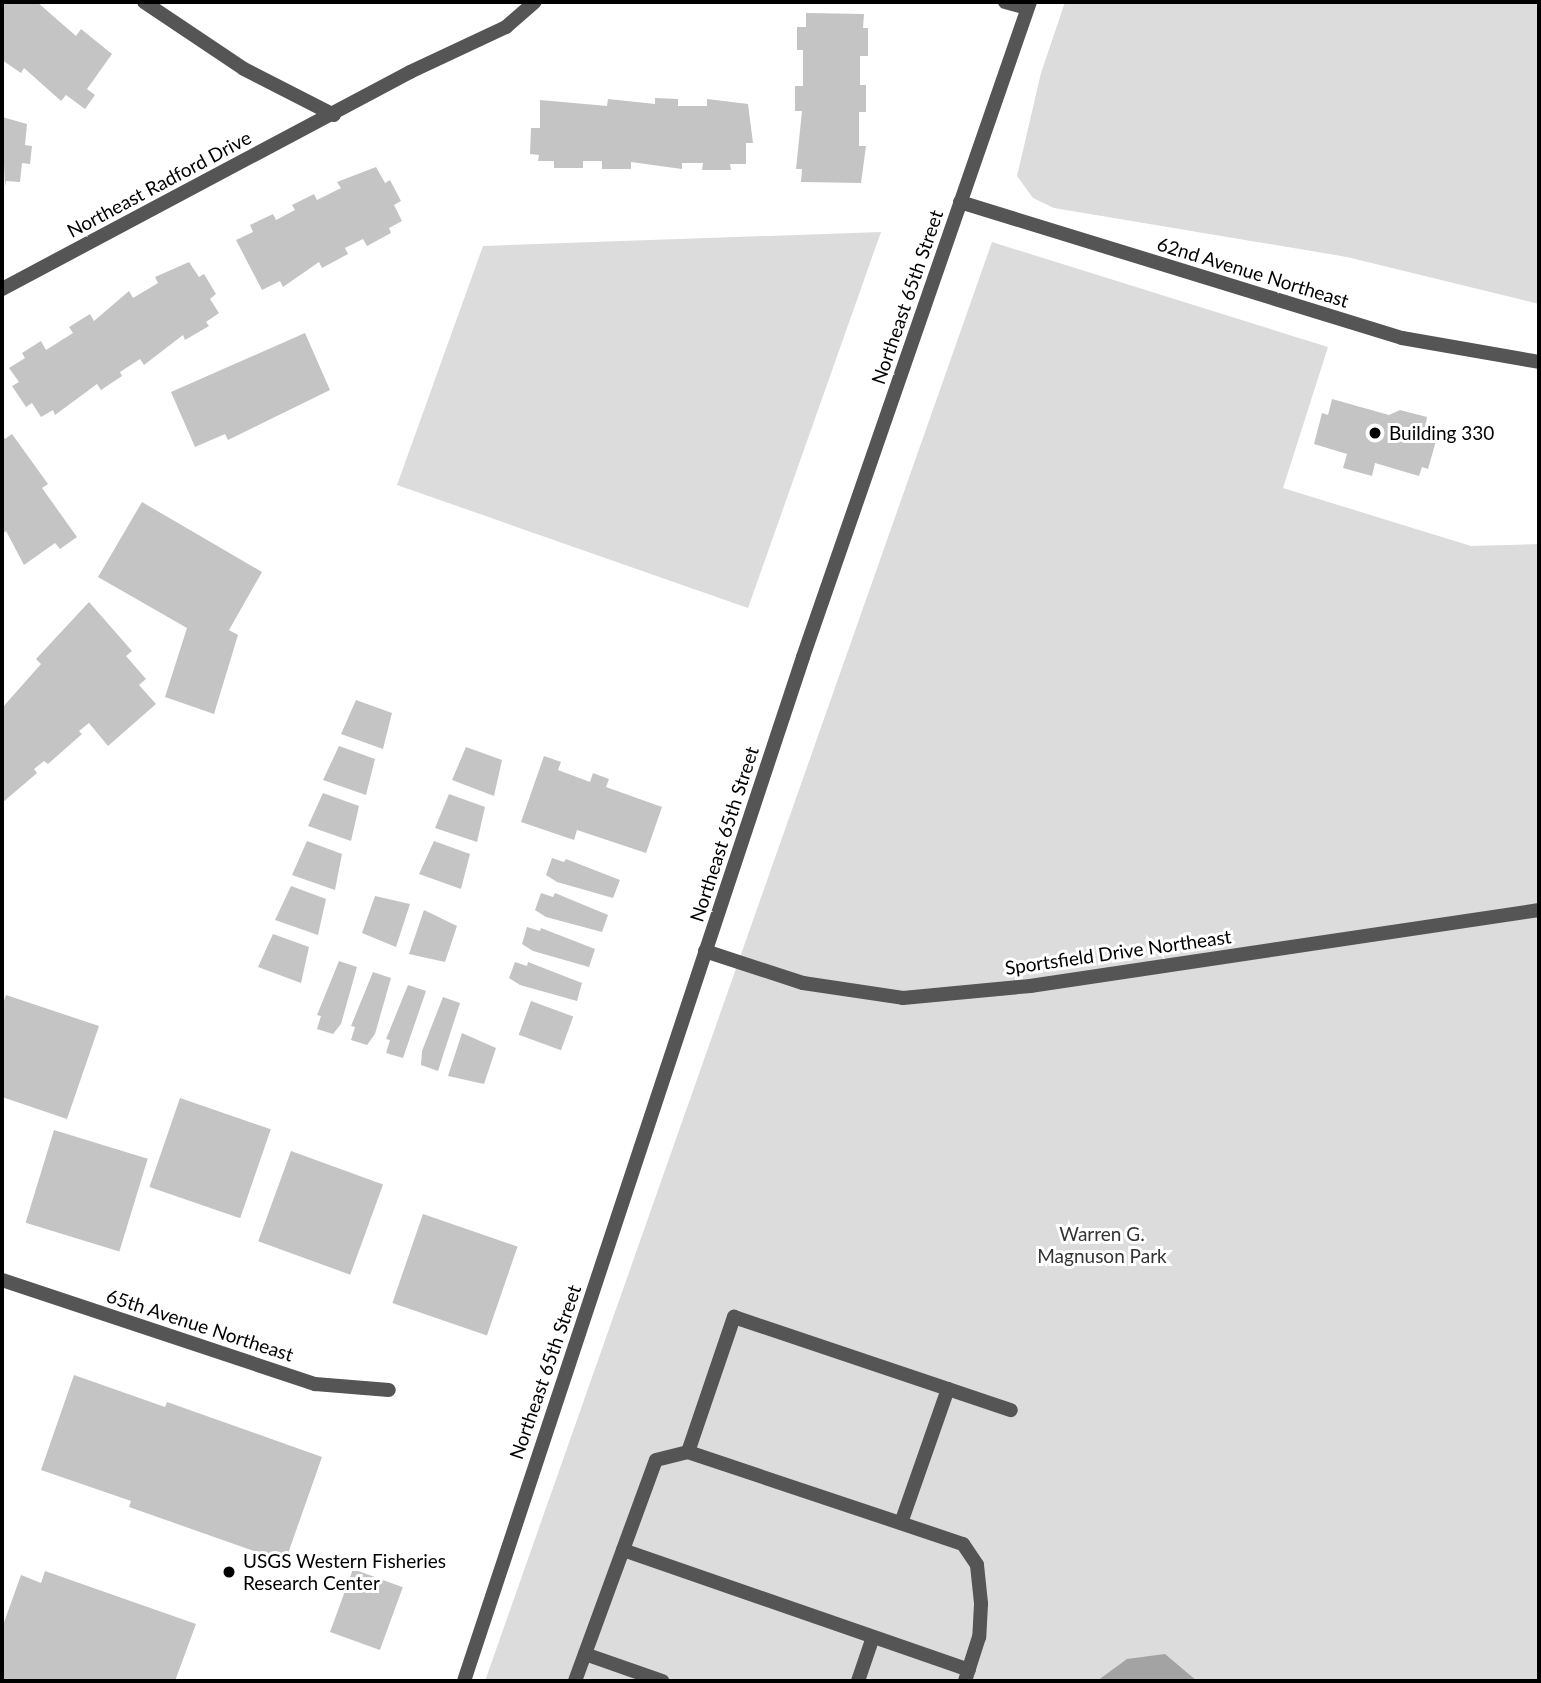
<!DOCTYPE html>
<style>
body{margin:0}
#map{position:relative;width:1541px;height:1683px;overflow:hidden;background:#fff;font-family:Lato,sans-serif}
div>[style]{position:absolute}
.green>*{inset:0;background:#dcdcdc}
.water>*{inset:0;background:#a3a3a3}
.building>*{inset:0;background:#c4c4c4;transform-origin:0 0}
.lane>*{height:14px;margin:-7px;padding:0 7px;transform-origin:7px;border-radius:7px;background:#555}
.street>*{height:14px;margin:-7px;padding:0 7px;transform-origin:7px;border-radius:7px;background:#555}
.dots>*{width:19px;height:19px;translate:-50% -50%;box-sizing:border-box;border:4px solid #fff;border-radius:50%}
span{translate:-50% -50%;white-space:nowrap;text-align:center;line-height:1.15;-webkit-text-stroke:6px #fff;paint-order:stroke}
.street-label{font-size:19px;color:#000}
.poi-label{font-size:19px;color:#000}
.left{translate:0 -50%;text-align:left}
.park-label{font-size:19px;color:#333}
.frame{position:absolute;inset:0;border:4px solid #000;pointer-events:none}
</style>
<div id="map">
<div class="green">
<div style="clip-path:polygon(1065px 2px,1539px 2px,1539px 304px,1347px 257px,1054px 208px,1033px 198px,1017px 176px,1041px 73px)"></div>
<div style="clip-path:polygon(881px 232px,748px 608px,397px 485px,483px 246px)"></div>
<div style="clip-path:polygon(992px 242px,1328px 347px,1283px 488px,1471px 546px,1539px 544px,1539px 1681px,485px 1681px)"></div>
</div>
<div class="water">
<div style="clip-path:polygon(1165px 1654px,1197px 1681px,1097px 1681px,1127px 1659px)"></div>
</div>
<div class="building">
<div style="clip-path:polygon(2px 2px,37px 2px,76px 36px,81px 29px,112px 54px,87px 89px,95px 95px,85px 109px,66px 95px,61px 101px,24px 68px,21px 73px,2px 60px)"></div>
<div style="clip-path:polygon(806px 13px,864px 14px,863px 28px,868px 28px,868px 56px,860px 56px,860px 85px,866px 85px,866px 112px,859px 112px,859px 146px,866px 146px,861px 183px,801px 182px,802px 169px,796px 169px,802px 111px,795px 111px,795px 86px,803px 86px,803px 50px,797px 50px,797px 27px,806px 27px)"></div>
<div style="clip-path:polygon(655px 98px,678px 99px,678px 106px,707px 106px,707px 99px,748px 104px,753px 143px,746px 143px,746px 164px,730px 164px,731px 170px,702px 170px,703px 163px,682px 163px,682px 169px,631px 162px,631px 169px,602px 169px,602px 161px,583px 161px,583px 168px,554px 168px,554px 161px,538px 161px,539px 155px,530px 154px,531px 128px,540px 128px,540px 100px,607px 106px,608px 99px,655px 104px)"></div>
<div style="clip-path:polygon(2px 117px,27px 124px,25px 145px,32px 146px,30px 164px,22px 163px,20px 182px,6px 181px,5px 187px)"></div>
<div style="clip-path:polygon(376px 167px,385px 183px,390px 180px,401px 201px,394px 205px,402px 221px,389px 228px,391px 233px,367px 246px,363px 239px,345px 248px,348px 254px,322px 268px,319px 262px,283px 287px,280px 281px,262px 290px,236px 240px,253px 232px,250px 225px,273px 214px,276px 220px,295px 210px,292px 205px,314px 194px,317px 200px,341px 188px,337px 182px)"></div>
<div style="clip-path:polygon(189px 262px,199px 277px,204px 274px,216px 294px,210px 299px,219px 313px,206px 322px,209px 326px,185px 340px,183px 335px,144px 365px,140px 359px,120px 372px,122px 376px,101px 390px,97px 384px,55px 415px,53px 410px,41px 417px,32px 403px,26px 407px,12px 386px,19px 382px,9px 368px,25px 358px,22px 353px,41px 341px,46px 350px,73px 333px,69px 327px,90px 314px,94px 321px,129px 291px,133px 298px,158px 283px,155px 277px)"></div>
<div style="clip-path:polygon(305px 333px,330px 390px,228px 440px,225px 434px,195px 447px,171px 392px)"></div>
<div style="clip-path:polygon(1332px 399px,1389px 415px,1400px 410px,1427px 417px,1426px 423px,1435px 426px,1431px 440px,1436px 441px,1428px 469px,1422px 467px,1419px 476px,1375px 463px,1372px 476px,1343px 468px,1347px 454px,1314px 444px,1322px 413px,1328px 415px)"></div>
<div style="clip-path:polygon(12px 434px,48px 484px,42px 488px,77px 537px,60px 549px,55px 543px,24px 565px,6px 531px,2px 534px,2px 435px,5px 439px)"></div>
<div style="clip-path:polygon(142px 502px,262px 572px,229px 630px,238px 635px,214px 714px,165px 697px,187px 628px,98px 577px)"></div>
<div style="clip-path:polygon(89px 602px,132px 651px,126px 656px,146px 679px,139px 685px,156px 704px,108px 746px,89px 723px,79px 731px,82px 734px,48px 764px,44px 761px,34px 769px,37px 773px,2px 803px,2px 708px,41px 664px,36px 659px)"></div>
<div style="clip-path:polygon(356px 700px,392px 713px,383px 749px,341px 734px)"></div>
<div style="clip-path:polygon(339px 746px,375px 759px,366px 795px,323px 780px)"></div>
<div style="clip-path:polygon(466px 747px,502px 760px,494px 796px,452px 780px)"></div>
<div style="clip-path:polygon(544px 756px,561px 762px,558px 770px,590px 782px,593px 773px,609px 779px,606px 787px,662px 807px,646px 853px,577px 830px,574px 840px,521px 822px)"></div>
<div style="clip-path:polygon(323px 793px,359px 806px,351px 841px,308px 826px)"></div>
<div style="clip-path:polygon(449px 794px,485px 807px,477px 842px,435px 828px)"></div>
<div style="clip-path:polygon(307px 841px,342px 854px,335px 890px,292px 875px)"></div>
<div style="clip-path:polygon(434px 841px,470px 854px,461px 889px,419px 874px)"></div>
<div style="clip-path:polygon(552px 858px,564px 862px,566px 859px,620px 880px,613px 898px,557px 882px,546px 875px)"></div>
<div style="clip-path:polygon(291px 886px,326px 899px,318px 935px,275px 920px)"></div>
<div style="clip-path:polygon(541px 893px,553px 897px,555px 893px,608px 915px,602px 932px,546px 917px,535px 910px)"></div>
<div style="clip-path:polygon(375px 896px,410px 904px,396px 947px,362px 933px)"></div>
<div style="clip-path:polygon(424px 910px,457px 926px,445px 962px,409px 954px)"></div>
<div style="clip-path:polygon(527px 927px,540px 931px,541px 928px,595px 949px,589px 967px,533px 951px,522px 944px)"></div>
<div style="clip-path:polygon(273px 934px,309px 947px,301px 983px,258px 967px)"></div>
<div style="clip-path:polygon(339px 961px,357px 967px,341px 1024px,333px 1034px,317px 1029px,321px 1016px,317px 1015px)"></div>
<div style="clip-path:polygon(515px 962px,527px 966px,528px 962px,582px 983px,577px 1001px,520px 985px,509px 978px)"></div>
<div style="clip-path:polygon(373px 972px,391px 978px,375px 1034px,367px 1045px,351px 1040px,355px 1027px,351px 1026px)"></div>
<div style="clip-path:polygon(408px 985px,426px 991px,403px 1058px,386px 1053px,390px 1040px,386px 1039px)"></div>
<div style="clip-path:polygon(6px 995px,99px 1026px,67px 1119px,2px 1097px,2px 1007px)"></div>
<div style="clip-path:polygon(443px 997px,460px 1003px,438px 1071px,421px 1065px,422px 1051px)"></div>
<div style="left:531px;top:1001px;width:45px;height:36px;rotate:20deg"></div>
<div style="clip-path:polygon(462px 1033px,496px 1048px,484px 1084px,448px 1076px)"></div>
<div style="left:180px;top:1098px;width:96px;height:94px;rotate:19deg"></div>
<div style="left:54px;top:1130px;width:98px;height:97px;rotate:17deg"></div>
<div style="left:291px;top:1151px;width:98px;height:96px;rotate:20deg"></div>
<div style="left:423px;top:1214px;width:100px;height:94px;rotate:19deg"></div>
<div style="clip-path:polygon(74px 1375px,165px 1407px,167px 1402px,322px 1457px,285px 1562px,129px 1507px,131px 1501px,41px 1470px)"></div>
<div style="left:353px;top:1569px;width:53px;height:67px;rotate:20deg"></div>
<div style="clip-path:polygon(45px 1571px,196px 1624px,175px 1681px,2px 1681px,2px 1628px,21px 1575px,41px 1583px)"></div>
</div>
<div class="lane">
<div style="left:688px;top:1452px;width:143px;rotate:-71.2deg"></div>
<div style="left:734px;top:1317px;width:292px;rotate:18.6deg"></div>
<div style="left:901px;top:1523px;width:142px;rotate:-70.7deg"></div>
<div style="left:623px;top:1550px;width:366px;rotate:19.1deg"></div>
<div style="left:585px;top:1654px;width:82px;rotate:19.3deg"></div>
<div style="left:575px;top:1681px;width:235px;rotate:-69.9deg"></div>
<div style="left:656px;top:1460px;width:33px;rotate:-14deg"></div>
<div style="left:688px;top:1452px;width:290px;rotate:18.5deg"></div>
<div style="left:963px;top:1544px;width:25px;rotate:56deg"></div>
<div style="left:977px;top:1565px;width:39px;rotate:84deg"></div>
<div style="left:981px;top:1604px;width:33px;rotate:93deg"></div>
<div style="left:979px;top:1637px;width:46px;rotate:107.7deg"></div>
<div style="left:858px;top:1681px;width:46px;rotate:-71.2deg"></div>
</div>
<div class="street">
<div style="left:144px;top:2px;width:120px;rotate:33.8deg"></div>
<div style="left:244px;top:69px;width:101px;rotate:27.1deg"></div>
<div style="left:1005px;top:2px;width:23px;rotate:15deg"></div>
<div style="left:960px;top:202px;width:462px;rotate:17.1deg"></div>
<div style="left:1402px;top:338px;width:139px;rotate:9.9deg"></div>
<div style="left:2px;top:289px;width:462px;rotate:-28deg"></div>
<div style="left:410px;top:72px;width:106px;rotate:-25.1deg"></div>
<div style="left:506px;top:27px;width:38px;rotate:-41deg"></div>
<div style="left:705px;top:951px;width:103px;rotate:18.1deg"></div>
<div style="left:803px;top:983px;width:101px;rotate:8.5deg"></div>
<div style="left:903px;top:998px;width:128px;rotate:-5.4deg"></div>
<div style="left:1030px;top:986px;width:515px;rotate:-8.49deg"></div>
<div style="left:2px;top:1280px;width:330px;rotate:18.4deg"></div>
<div style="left:315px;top:1384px;width:74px;rotate:4.6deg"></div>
<div style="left:464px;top:1681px;width:1079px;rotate:-71.68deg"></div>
<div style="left:803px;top:657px;width:693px;rotate:-70.89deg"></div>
</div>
<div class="dots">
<div style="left:1375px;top:433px;background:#000"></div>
<div style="left:229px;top:1572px;background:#000"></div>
</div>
<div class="street-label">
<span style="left:159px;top:184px;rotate:-28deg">Northeast Radford Drive</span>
<span style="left:1253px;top:272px;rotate:17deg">62nd Avenue Northeast</span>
<span style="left:907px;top:297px;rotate:-71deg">Northeast 65th Street</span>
<span style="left:724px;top:834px;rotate:-72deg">Northeast 65th Street</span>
<span style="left:1118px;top:952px;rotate:-8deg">Sportsfield Drive Northeast</span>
<span style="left:200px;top:1325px;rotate:18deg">65th Avenue Northeast</span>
<span style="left:545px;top:1372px;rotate:-71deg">Northeast 65th Street</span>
</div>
<div class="poi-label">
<span class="left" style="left:1389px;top:433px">Building 330</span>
<span class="left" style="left:243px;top:1572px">USGS Western Fisheries<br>Research Center</span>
</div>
<div class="park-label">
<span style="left:1102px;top:1245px">Warren G.<br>Magnuson Park</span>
</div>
<div class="frame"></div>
</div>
